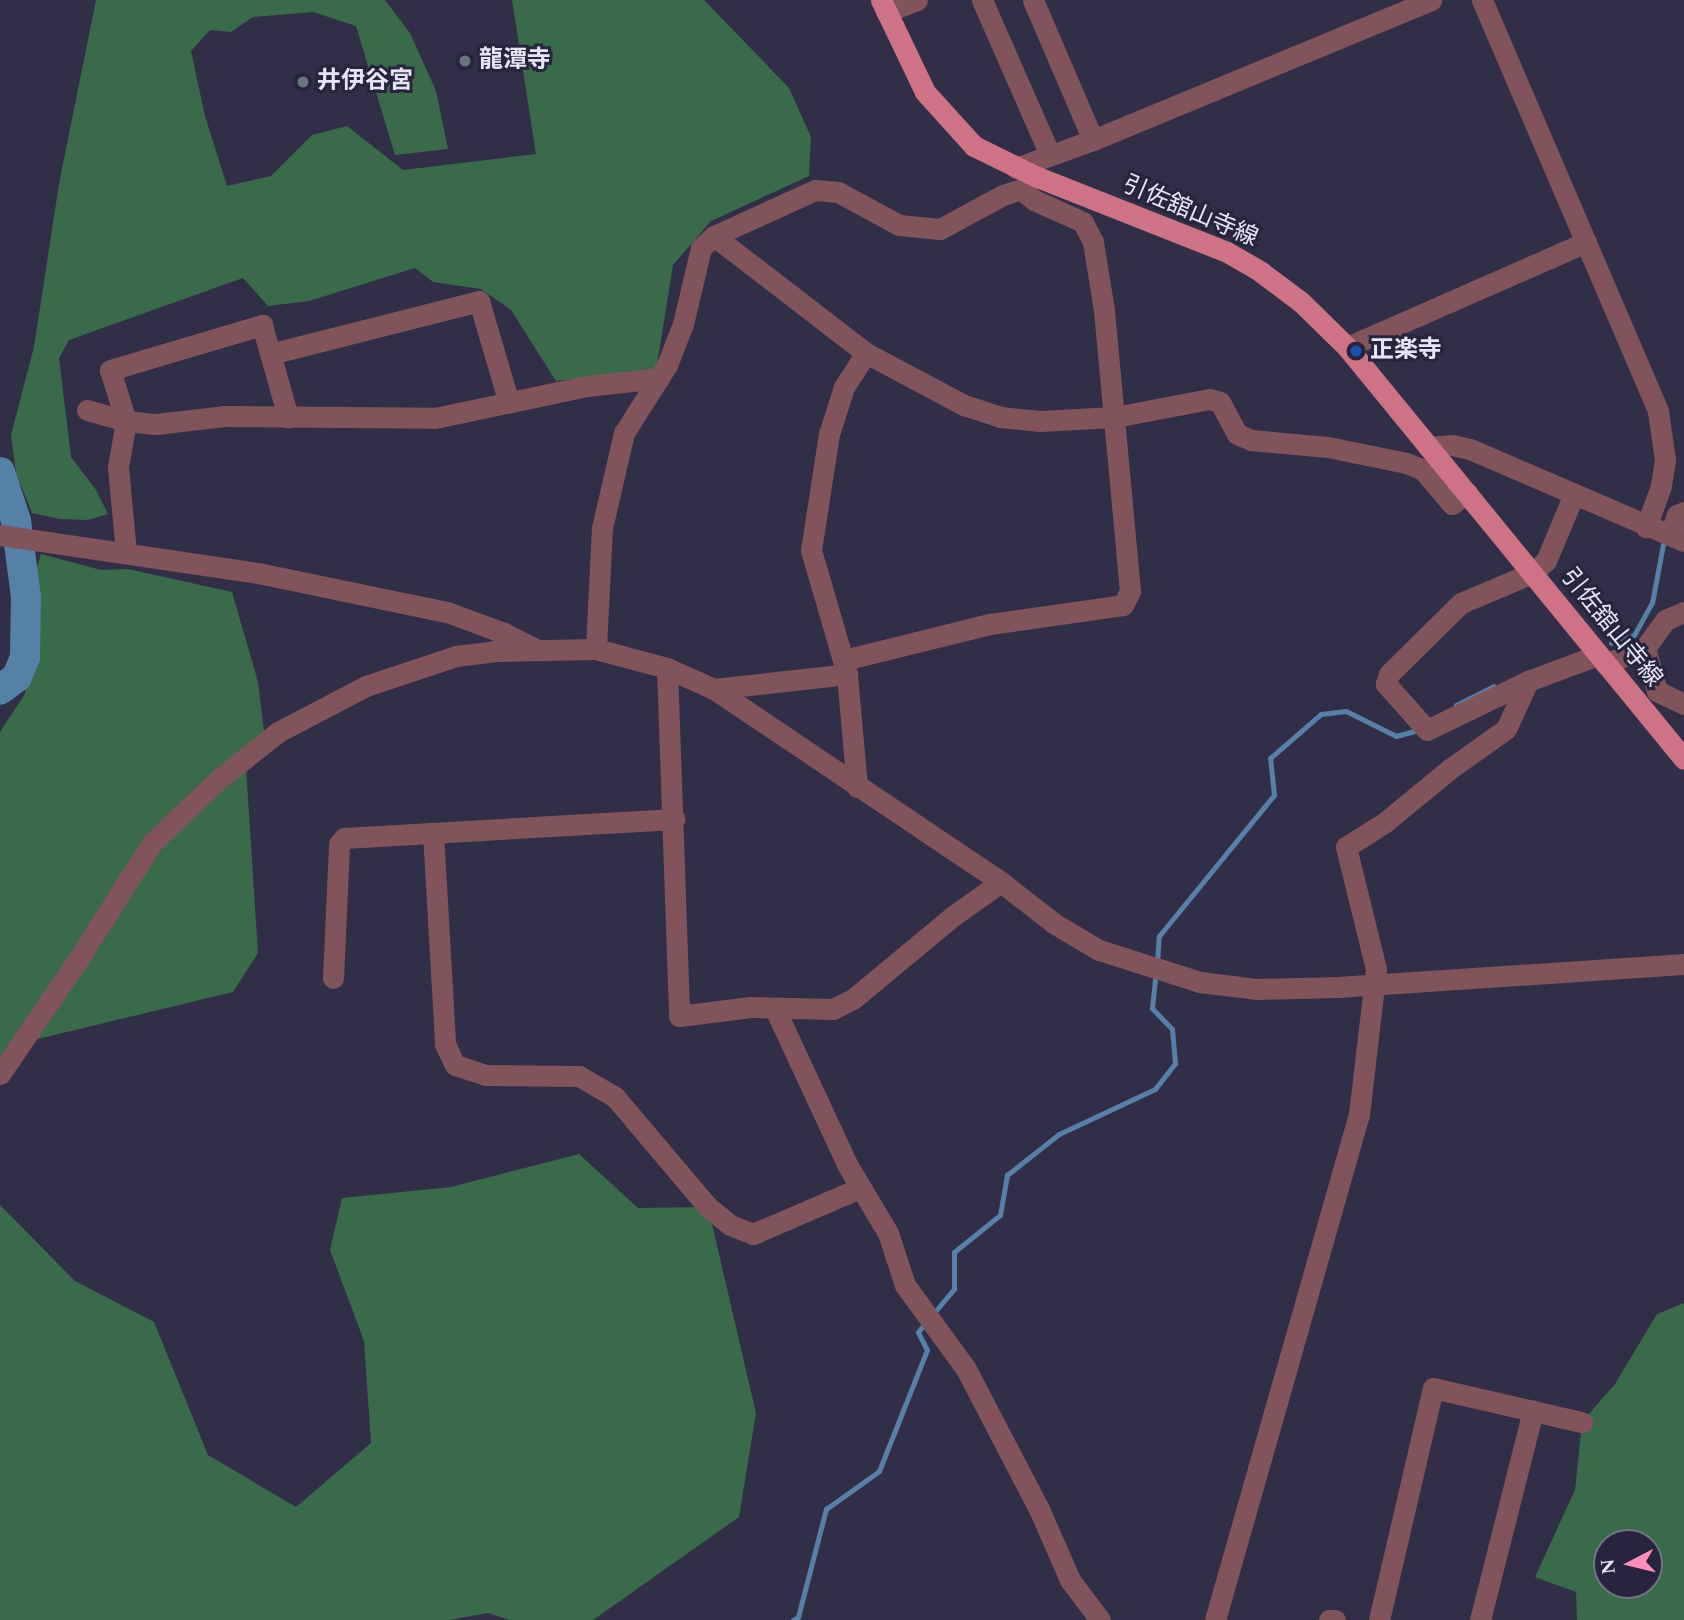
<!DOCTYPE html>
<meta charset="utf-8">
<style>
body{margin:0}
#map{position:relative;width:1684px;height:1620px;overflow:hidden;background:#312f48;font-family:Spectral,"Noto Sans JP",serif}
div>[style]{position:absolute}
.forest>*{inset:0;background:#396a4a}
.stream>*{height:5px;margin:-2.5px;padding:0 2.5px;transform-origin:2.5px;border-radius:2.5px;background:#5681a6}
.river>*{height:30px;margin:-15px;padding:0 15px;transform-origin:15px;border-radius:15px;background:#5681a6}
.minor>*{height:21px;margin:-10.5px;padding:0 10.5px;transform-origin:10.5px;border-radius:10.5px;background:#81545c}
.major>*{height:21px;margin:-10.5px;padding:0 10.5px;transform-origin:10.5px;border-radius:10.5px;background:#cd7385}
.dots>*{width:19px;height:19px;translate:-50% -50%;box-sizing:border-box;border:4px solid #27253d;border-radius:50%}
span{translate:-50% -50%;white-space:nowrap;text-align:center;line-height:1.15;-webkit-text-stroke:6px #27253d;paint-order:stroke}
.poi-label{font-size:24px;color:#e6e5f6;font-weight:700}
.left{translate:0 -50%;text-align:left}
.street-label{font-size:24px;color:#e6e5f6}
.north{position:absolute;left:1593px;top:1529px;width:70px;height:70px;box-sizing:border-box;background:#27253d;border:2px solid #737287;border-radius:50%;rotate:263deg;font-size:19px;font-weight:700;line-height:28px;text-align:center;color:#e6e5f6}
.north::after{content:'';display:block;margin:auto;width:24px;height:32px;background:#ff8eba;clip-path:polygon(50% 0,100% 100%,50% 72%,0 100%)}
</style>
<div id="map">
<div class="forest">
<div style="clip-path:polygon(96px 0,385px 0,410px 33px,436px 91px,448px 149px,395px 155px,356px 26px,313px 12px,253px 17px,231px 32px,210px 30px,191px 51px,205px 116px,227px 186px,271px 176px,312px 135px,347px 126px,403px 170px,536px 154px,512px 0,704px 0,789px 88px,811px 137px,809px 176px,711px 221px,673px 265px,656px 371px,556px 381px,511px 310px,481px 289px,433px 282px,415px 268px,309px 301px,268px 306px,243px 278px,69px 340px,59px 358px,71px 457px,96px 490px,108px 514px,88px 520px,60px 519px,32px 513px,16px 473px,11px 435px,34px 347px,59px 184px)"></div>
<div style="clip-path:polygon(41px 554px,101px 570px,128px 569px,232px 592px,258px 682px,264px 731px,245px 752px,258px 953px,233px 992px,21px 1043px,0 1061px,0 732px,25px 694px,33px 643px,26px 605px)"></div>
<div style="clip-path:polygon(579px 1154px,638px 1208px,708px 1207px,756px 1413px,739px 1517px,593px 1620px,509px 1620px,488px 1613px,449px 1620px,0 1620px,0 1205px,75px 1281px,154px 1322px,208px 1455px,296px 1507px,371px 1443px,364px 1341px,330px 1250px,342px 1198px,451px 1187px)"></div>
<div style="clip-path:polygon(evenodd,1684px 1303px,1684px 1620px,1577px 1620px,1576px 1592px,1535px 1577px,1575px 1490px,1582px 1422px,1615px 1384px,1657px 1314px,1684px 1303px,1607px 1543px,1649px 1543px,1649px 1585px,1607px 1585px,1607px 1543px)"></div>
</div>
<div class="stream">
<div style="left:1611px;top:643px;width:24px;rotate:-19deg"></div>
<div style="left:1634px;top:635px;width:37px;rotate:-61deg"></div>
<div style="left:1652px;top:603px;width:65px;rotate:-79.4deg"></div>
<div style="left:1456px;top:705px;width:42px;rotate:-26.6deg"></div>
<div style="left:1157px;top:962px;width:26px;rotate:-86deg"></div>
<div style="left:1159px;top:936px;width:182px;rotate:-50.8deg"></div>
<div style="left:1274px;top:795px;width:37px;rotate:-96deg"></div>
<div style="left:1270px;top:758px;width:67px;rotate:-40.8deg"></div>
<div style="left:1321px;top:714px;width:25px;rotate:-7deg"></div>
<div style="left:1346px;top:711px;width:56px;rotate:26.6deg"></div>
<div style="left:1396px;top:736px;width:24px;rotate:-15deg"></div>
<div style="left:933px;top:1314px;width:33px;rotate:-50deg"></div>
<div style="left:954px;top:1289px;width:37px;rotate:-90deg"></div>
<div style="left:954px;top:1252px;width:59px;rotate:-38.8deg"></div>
<div style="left:1000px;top:1215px;width:41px;rotate:-80.1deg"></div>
<div style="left:1007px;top:1175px;width:66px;rotate:-38.3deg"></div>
<div style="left:1059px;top:1134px;width:106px;rotate:-25.1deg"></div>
<div style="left:1155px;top:1089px;width:33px;rotate:-52deg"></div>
<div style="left:1175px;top:1063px;width:34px;rotate:-95deg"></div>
<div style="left:1172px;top:1029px;width:29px;rotate:-134deg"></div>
<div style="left:1152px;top:1008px;width:36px;rotate:-84deg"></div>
<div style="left:793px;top:1620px;width:6px;rotate:-31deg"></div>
<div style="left:798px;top:1617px;width:112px;rotate:-75.5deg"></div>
<div style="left:826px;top:1509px;width:65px;rotate:-35.6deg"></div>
<div style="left:879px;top:1471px;width:130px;rotate:-68.4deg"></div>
<div style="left:927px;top:1350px;width:20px;rotate:-117deg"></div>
<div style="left:918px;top:1332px;width:14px;rotate:-51deg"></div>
</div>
<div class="river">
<div style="left:0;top:472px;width:52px;rotate:71.9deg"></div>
<div style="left:16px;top:521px;width:77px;rotate:82.5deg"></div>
<div style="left:26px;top:597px;width:60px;rotate:91deg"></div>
<div style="left:25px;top:657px;width:22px;rotate:112deg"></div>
<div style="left:17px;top:677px;width:21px;rotate:143deg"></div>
</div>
<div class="minor">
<div style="left:982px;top:0;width:169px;rotate:66.3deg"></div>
<div style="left:1033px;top:0;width:152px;rotate:66.8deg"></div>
<div style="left:1482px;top:0;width:447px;rotate:66.8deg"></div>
<div style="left:1658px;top:411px;width:49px;rotate:81.9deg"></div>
<div style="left:1665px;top:460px;width:26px;rotate:99deg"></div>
<div style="left:1661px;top:486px;width:44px;rotate:110.1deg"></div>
<div style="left:886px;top:12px;width:33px;rotate:-21deg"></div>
<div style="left:1016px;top:168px;width:82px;rotate:-20deg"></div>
<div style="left:1093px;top:140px;width:366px;rotate:-22.5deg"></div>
<div style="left:714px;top:236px;width:192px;rotate:37.6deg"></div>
<div style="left:866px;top:353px;width:111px;rotate:28deg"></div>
<div style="left:964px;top:405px;width:38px;rotate:18deg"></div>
<div style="left:1000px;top:417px;width:40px;rotate:5.7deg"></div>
<div style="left:1040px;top:421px;width:75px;rotate:-3.1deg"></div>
<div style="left:1115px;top:417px;width:96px;rotate:-10.8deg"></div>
<div style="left:1209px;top:399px;width:11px;rotate:15deg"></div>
<div style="left:1220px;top:402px;width:36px;rotate:62deg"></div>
<div style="left:1237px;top:434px;width:15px;rotate:23deg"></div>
<div style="left:1251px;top:440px;width:77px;rotate:5.2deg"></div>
<div style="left:1328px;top:447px;width:80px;rotate:11.6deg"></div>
<div style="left:1406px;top:463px;width:17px;rotate:21deg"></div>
<div style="left:1422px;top:469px;width:46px;rotate:49.4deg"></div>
<div style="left:1452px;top:504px;width:19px;rotate:-36deg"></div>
<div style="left:1347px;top:347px;width:261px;rotate:-23.7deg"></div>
<div style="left:270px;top:354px;width:216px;rotate:-14.2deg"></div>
<div style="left:479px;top:301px;width:106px;rotate:73.6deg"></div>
<div style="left:87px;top:410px;width:41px;rotate:15.8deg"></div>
<div style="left:126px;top:421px;width:30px;rotate:6deg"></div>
<div style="left:156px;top:424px;width:68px;rotate:-6.7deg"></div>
<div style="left:224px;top:416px;width:211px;rotate:0.5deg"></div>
<div style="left:435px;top:418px;width:155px;rotate:-11.9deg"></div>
<div style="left:587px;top:386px;width:72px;rotate:-6.3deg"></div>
<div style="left:1428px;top:447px;width:24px;rotate:-5deg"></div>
<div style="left:1452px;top:445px;width:18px;rotate:13deg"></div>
<div style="left:1470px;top:449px;width:233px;rotate:23.3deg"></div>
<div style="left:0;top:535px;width:261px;rotate:8.4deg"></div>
<div style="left:258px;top:573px;width:193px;rotate:11.7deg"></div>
<div style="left:447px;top:612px;width:61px;rotate:20.2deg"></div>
<div style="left:504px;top:633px;width:34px;rotate:27deg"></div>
<div style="left:1670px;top:535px;width:21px;rotate:-71deg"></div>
<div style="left:1677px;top:515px;width:8px;rotate:-23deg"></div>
<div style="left:126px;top:552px;width:85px;rotate:-95.4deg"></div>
<div style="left:118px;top:467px;width:47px;rotate:-80.1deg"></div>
<div style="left:126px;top:421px;width:53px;rotate:-107.4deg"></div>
<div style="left:110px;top:370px;width:159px;rotate:-16.5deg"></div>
<div style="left:262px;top:325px;width:96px;rotate:74.2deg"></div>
<div style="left:1645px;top:648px;width:34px;rotate:-54deg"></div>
<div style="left:1665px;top:620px;width:21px;rotate:-23deg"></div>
<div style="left:596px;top:649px;width:121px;rotate:-87.2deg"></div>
<div style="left:602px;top:528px;width:98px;rotate:-77deg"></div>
<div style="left:624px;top:433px;width:80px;rotate:-57.7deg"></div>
<div style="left:667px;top:365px;width:44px;rotate:-68.7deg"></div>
<div style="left:683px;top:324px;width:78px;rotate:-76.7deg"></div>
<div style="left:701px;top:248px;width:18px;rotate:-43deg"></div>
<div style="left:714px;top:236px;width:111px;rotate:-24.5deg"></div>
<div style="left:815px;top:190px;width:23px;rotate:5deg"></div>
<div style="left:838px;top:192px;width:69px;rotate:28.4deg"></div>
<div style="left:899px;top:225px;width:41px;rotate:5.6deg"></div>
<div style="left:940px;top:229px;width:72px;rotate:-28.4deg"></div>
<div style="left:1003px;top:195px;width:19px;rotate:-18deg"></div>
<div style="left:1021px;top:189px;width:19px;rotate:-43deg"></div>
<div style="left:844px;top:660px;width:150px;rotate:-13.9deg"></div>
<div style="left:990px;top:624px;width:134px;rotate:-8.1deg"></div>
<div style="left:1123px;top:605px;width:16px;rotate:-63deg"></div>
<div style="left:1130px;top:591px;width:282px;rotate:-95.3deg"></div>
<div style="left:1104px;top:310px;width:69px;rotate:-99.2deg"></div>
<div style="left:1093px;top:242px;width:22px;rotate:-117deg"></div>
<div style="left:1083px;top:222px;width:54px;rotate:-155.8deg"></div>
<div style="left:1034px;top:200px;width:17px;rotate:-140deg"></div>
<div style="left:1605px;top:664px;width:43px;rotate:-21.8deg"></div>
<div style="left:1645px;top:648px;width:45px;rotate:74.4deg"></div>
<div style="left:1657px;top:691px;width:30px;rotate:26deg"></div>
<div style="left:667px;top:668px;width:348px;rotate:88deg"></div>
<div style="left:679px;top:1016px;width:72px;rotate:-7.2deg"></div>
<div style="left:750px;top:1007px;width:83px;rotate:1.4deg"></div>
<div style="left:833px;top:1009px;width:22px;rotate:-27deg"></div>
<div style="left:853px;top:999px;width:130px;rotate:-39.7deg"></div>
<div style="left:953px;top:916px;width:59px;rotate:-35.3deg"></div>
<div style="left:1528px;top:681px;width:112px;rotate:154.1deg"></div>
<div style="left:1427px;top:730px;width:62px;rotate:-131.7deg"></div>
<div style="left:1386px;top:684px;width:10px;rotate:-73deg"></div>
<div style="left:1389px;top:674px;width:101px;rotate:-44.6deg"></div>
<div style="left:1461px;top:603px;width:77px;rotate:-22.9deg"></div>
<div style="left:1532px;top:573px;width:18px;rotate:-41deg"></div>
<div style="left:1546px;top:561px;width:73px;rotate:-67.3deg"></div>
<div style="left:714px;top:689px;width:134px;rotate:-6.4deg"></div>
<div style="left:857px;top:787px;width:113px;rotate:-95.1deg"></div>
<div style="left:847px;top:674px;width:129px;rotate:-106.2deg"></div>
<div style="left:811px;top:550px;width:117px;rotate:-81.2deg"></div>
<div style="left:829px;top:434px;width:49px;rotate:-72.3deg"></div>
<div style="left:844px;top:387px;width:40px;rotate:-57.1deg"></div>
<div style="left:433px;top:833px;width:211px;rotate:86.7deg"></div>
<div style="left:445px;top:1044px;width:23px;rotate:65deg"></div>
<div style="left:455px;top:1065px;width:32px;rotate:18deg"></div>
<div style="left:485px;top:1075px;width:94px;rotate:0.6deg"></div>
<div style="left:579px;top:1076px;width:42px;rotate:30.3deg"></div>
<div style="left:615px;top:1097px;width:144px;rotate:49.8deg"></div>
<div style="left:708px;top:1207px;width:28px;rotate:39deg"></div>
<div style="left:730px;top:1225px;width:25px;rotate:21deg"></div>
<div style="left:753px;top:1234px;width:116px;rotate:-23.3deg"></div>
<div style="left:333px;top:978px;width:134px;rotate:-87.4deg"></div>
<div style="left:339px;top:844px;width:8px;rotate:-50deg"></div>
<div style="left:344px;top:838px;width:331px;rotate:-3.3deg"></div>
<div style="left:775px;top:1009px;width:173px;rotate:65.1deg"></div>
<div style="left:848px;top:1166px;width:78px;rotate:59.2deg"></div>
<div style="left:888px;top:1233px;width:55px;rotate:71.9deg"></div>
<div style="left:905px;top:1285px;width:104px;rotate:54deg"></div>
<div style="left:966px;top:1369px;width:158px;rotate:62.5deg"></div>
<div style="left:1039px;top:1509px;width:77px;rotate:66.4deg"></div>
<div style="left:1070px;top:1580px;width:50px;rotate:53.1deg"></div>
<div style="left:0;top:1074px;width:140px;rotate:-55.7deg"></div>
<div style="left:79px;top:958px;width:136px;rotate:-57.6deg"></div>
<div style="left:152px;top:843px;width:93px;rotate:-43.7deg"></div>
<div style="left:219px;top:779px;width:75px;rotate:-38.5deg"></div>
<div style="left:278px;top:732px;width:99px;rotate:-27.6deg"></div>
<div style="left:366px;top:686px;width:95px;rotate:-18.4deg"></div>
<div style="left:456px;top:656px;width:38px;rotate:-7deg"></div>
<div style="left:494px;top:651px;width:102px;rotate:-1.1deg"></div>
<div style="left:596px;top:649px;width:73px;rotate:15deg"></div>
<div style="left:667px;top:668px;width:51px;rotate:24.1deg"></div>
<div style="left:714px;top:689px;width:346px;rotate:33.9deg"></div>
<div style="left:1001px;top:882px;width:68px;rotate:37.9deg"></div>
<div style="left:1055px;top:924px;width:51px;rotate:30.6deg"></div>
<div style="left:1099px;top:950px;width:106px;rotate:17.6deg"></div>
<div style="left:1200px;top:982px;width:56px;rotate:7.1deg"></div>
<div style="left:1256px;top:989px;width:82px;rotate:-1.4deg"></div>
<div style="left:1338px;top:987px;width:347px;rotate:-3.8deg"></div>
<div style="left:1215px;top:1620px;width:526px;rotate:-74.11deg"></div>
<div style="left:1359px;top:1114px;width:146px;rotate:-83.3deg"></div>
<div style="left:1376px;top:969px;width:126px;rotate:-103.8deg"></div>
<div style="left:1346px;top:847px;width:45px;rotate:-32.3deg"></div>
<div style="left:1384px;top:823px;width:87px;rotate:-39.4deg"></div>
<div style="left:1451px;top:768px;width:67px;rotate:-35.3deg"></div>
<div style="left:1506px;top:729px;width:53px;rotate:-65.4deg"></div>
<div style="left:1528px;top:681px;width:75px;rotate:-20.4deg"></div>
<div style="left:1329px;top:1620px;width:6px"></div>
<div style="left:1379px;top:1620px;width:238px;rotate:-76.9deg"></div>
<div style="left:1433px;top:1388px;width:153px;rotate:12.9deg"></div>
<div style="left:1480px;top:1620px;width:216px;rotate:-75.8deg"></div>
</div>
<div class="major">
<div style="left:881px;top:0;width:102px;rotate:64.4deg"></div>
<div style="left:925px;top:92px;width:73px;rotate:47.8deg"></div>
<div style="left:974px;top:146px;width:68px;rotate:26.2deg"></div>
<div style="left:1035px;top:176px;width:206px;rotate:21.6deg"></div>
<div style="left:1227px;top:252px;width:39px;rotate:30deg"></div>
<div style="left:1261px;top:272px;width:50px;rotate:36.9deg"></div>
<div style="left:1301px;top:302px;width:64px;rotate:44.4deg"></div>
<div style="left:1347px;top:347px;width:532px;rotate:50.72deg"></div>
</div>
<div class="dots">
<div style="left:465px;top:61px;background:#6b7280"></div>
<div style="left:303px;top:82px;background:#6b7280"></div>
<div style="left:1356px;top:351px;background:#1a4fb4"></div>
</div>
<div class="poi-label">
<span class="left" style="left:479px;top:61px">龍潭寺</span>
<span class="left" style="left:317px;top:82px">井伊谷宮</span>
<span class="left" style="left:1370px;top:351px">正楽寺</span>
</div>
<div class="street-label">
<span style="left:1190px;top:212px;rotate:23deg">引佐舘山寺線</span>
<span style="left:1611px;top:628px;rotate:51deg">引佐舘山寺線</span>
</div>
<div class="north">N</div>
</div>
